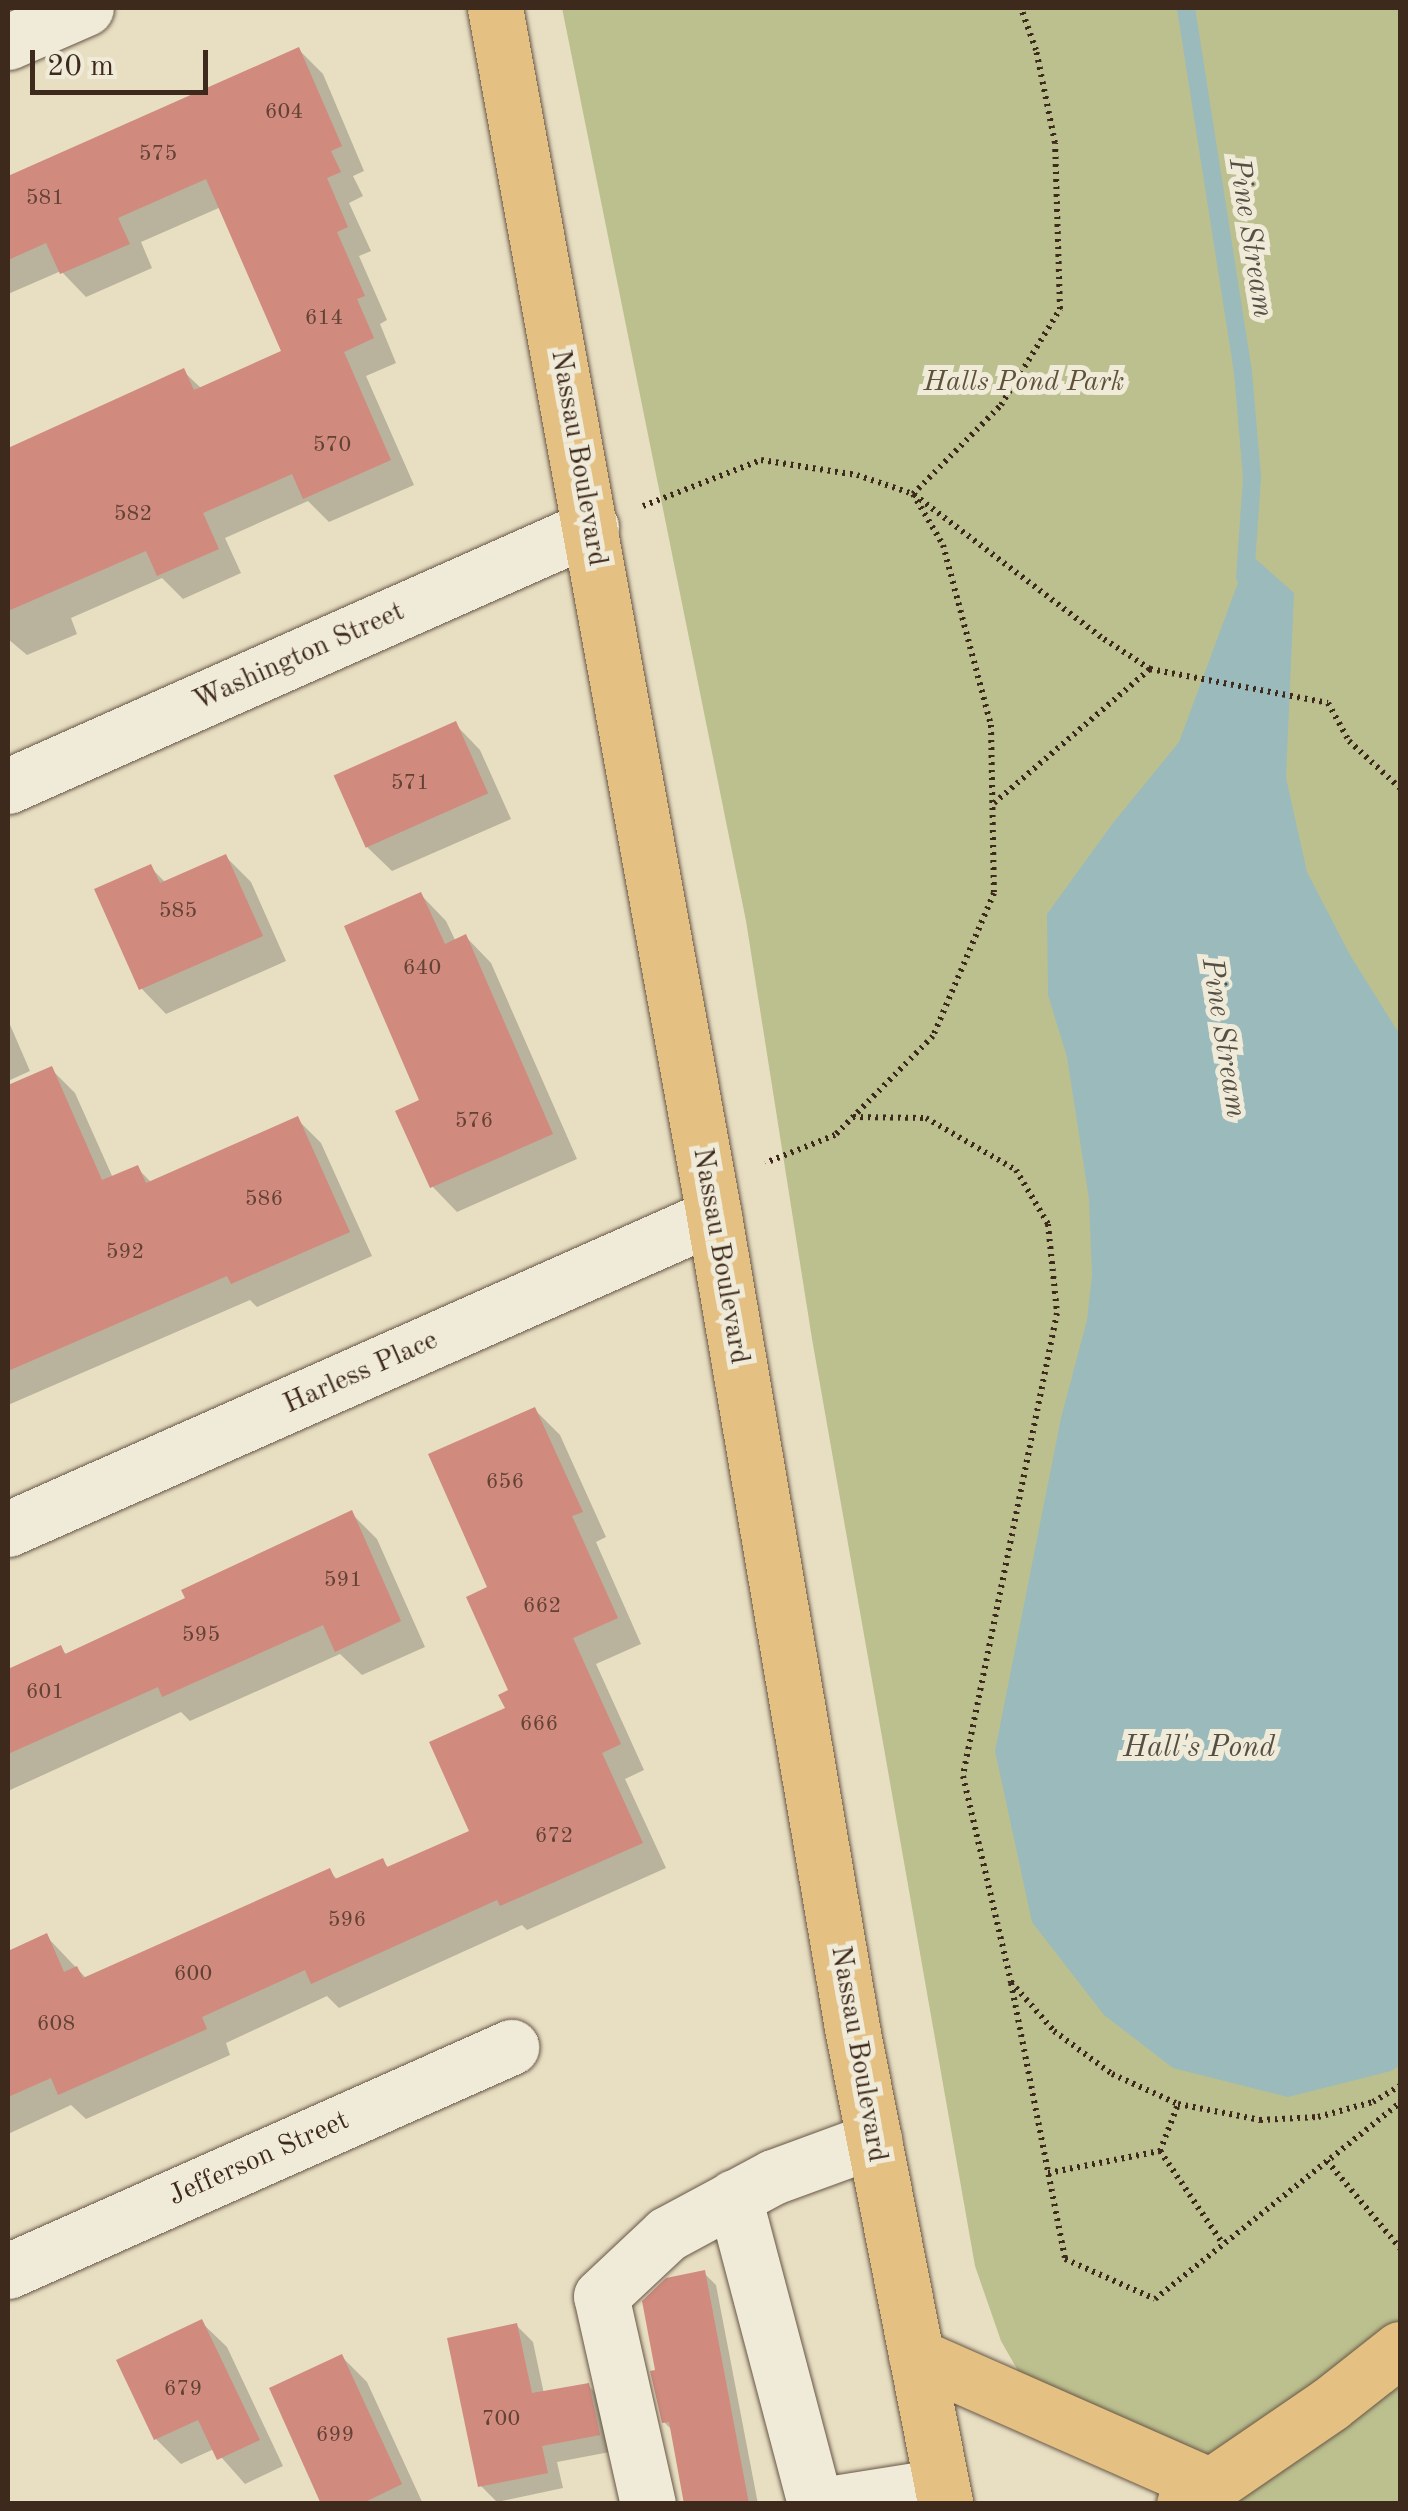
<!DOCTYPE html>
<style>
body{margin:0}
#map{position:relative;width:1408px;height:2511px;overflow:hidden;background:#e8dfc3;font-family:"Old Standard TT",serif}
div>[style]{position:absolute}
.green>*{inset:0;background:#bcc08f}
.water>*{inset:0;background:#9ababc}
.shadow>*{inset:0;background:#0003}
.stream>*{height:18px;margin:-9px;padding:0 9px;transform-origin:9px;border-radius:9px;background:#9ababc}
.building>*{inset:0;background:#d08a7e;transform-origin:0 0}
.path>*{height:6px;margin-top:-3px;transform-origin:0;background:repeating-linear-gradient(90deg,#3e2a1c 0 2.5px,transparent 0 7.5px)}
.roads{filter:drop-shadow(0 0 2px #685746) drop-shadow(0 0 2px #685746)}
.minor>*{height:55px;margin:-27.5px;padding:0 27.5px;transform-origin:27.5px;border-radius:27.5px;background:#f0ead8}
.major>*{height:55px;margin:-27.5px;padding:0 27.5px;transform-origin:27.5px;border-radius:27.5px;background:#e4c082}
span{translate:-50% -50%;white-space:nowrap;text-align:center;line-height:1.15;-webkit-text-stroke:10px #f0ead8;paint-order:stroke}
.number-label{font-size:22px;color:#624234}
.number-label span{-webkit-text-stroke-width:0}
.park-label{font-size:28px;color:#5e5039;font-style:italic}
.street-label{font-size:28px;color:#3e2a1c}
.water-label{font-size:30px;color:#554e44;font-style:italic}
.frame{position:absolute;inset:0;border:10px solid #3e2a1c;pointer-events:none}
.scale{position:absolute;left:30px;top:50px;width:178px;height:45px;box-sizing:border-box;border:5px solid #3e2a1c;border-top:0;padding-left:12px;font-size:30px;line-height:35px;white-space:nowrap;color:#3e2a1c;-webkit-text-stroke:8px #f0ead8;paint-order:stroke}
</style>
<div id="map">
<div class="green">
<div style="clip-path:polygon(562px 8px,1400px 8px,1400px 2503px,1211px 2503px,1033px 2397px,1001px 2341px,975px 2266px,812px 1339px,746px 921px)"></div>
</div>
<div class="water">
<div style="clip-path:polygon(1249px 553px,1294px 593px,1286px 778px,1307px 872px,1350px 955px,1400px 1035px,1400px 2065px,1391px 2071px,1288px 2097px,1173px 2068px,1104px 2015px,1032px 1922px,995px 1751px,1061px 1418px,1087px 1320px,1092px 1275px,1089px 1199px,1067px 1057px,1048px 995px,1047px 914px,1113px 823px,1179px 742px)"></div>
</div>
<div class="shadow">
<div style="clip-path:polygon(299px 50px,323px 74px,364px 171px,353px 176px,363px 196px,349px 203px,371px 251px,359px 256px,387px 320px,380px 324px,396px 363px,366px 376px,414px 485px,329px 522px,308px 501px,225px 538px,241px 573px,183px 599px,162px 578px,71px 618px,77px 634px,27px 655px,8px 639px,8px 502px,80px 469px,183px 371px,202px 389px,284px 352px,221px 207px,141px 242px,152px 268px,86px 297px,61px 271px,8px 294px,8px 178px)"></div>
<div style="clip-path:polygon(455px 724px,480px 750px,511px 819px,392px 871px,366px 846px)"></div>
<div style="clip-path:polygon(226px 857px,251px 882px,286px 961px,166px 1014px,141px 988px,150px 867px,166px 883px)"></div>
<div style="clip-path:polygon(421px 895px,446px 921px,456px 942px,466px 937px,491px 963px,577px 1159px,457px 1212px,432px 1186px,423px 1101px)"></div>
<div style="clip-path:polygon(8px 1020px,30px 1071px,8px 1081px)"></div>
<div style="clip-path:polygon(51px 1069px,75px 1093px,113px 1178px,137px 1168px,152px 1183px,297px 1119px,321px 1143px,372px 1256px,257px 1307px,250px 1300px,8px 1405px,8px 1259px,22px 1253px,8px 1221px,8px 1164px,31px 1153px,8px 1100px,8px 1088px)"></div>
<div style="clip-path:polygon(535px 1410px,560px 1435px,606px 1537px,596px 1542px,641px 1644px,596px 1664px,644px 1770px,625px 1779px,666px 1868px,527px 1930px,522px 1925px,339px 2008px,327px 1996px,226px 2043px,230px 2055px,86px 2119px,71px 2105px,8px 2134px,8px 1987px,20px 1982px,46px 1936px,87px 1979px,329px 1871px,339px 1881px,382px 1861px,390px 1869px,472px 1832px,511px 1692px,491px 1588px)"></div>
<div style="clip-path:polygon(352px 1514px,377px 1539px,425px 1647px,362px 1675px,340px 1654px,190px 1721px,181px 1712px,8px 1791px,8px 1672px,60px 1648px,67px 1655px,188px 1600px)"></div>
<div style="clip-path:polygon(704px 2273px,716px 2285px,758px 2504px,687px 2504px,673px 2431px,664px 2422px,657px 2372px)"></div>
<div style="clip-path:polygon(201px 2322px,227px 2347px,283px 2466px,245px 2484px,214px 2449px,181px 2464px,156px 2439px)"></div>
<div style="clip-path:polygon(517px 2326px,533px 2342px,544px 2394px,588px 2385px,604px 2402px,615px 2451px,557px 2462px,563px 2488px,497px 2502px,481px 2486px)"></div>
<div style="clip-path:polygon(342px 2357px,367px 2382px,423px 2504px,324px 2504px)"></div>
</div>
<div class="stream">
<div style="left:1186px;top:8px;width:368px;rotate:81.1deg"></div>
<div style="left:1243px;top:372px;width:106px;rotate:85.1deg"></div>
<div style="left:1252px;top:478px;width:99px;rotate:94deg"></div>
</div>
<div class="building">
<div style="clip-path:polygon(299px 47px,342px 146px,331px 151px,341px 172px,327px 178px,348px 227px,337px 232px,365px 296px,357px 299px,374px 338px,344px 352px,391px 460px,303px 499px,292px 474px,203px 513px,219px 549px,157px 576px,146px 551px,8px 611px,8px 448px,184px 368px,194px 390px,281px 351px,206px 179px,118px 218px,130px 244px,60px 274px,46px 243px,8px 260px,8px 176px)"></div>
<div style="left:456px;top:721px;width:79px;height:134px;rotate:66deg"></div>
<div style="clip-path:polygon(226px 854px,263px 936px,139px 990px,94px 889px,151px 864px,160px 883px)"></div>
<div style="clip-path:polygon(421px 892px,445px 944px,466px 934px,553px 1134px,430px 1188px,395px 1111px,419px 1100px,344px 926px)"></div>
<div style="clip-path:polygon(52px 1066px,102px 1180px,138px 1165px,146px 1183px,298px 1116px,350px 1232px,231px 1284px,227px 1276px,8px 1371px,8px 1085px)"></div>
<div style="clip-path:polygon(535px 1407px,583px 1512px,572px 1516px,618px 1618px,573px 1638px,621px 1744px,602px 1753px,643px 1843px,500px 1906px,497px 1900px,311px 1984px,305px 1970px,202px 2017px,207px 2029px,58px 2095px,51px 2078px,8px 2097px,8px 1951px,47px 1933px,64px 1972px,77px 1966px,83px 1978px,330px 1868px,335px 1879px,383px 1858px,387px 1867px,469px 1831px,429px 1742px,505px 1708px,498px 1695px,508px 1690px,466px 1597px,487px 1587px,428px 1454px)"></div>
<div style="clip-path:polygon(352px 1510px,401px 1621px,335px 1652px,323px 1625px,162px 1697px,158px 1687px,8px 1754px,8px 1669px,61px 1645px,65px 1654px,185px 1598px,181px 1590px)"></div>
<div style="clip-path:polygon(705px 2270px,749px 2504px,684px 2504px,669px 2422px,662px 2423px,650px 2371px,655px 2370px,642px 2301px,666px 2278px)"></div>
<div style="clip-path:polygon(202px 2319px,260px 2440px,217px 2460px,198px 2420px,154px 2440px,116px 2360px)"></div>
<div style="clip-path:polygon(517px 2323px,532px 2393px,589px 2383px,600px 2435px,542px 2446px,548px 2473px,478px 2487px,447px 2338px)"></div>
<div style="clip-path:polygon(342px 2354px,402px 2484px,361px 2504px,321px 2504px,269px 2388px)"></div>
</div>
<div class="path">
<div style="left:643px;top:506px;width:127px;rotate:-21.3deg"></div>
<div style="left:761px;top:460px;width:97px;rotate:8.9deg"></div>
<div style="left:857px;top:475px;width:59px;rotate:18.7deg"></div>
<div style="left:913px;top:494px;width:59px;rotate:59.5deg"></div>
<div style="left:943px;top:545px;width:186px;rotate:75.1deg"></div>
<div style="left:991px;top:725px;width:168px;rotate:89deg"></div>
<div style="left:994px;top:893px;width:155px;rotate:113.1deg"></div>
<div style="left:933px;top:1036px;width:139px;rotate:134.7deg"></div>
<div style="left:835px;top:1135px;width:75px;rotate:158.2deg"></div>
<div style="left:1150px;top:669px;width:181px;rotate:10.8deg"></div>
<div style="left:1328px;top:703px;width:43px;rotate:61.1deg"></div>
<div style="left:1349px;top:741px;width:69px;rotate:42.7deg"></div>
<div style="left:994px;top:803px;width:206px;rotate:-40.7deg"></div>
<div style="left:1150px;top:669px;width:59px;rotate:-146.9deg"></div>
<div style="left:1101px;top:637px;width:236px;rotate:-142.7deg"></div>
<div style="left:913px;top:494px;width:125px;rotate:-45.3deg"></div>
<div style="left:1001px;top:405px;width:113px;rotate:-58.4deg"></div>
<div style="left:1060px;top:309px;width:166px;rotate:-91.7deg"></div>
<div style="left:1055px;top:143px;width:95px;rotate:-101.5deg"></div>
<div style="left:1036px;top:50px;width:45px;rotate:-109.7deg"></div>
<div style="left:853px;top:1117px;width:73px;rotate:0.8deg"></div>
<div style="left:926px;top:1118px;width:104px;rotate:30deg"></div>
<div style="left:1016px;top:1170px;width:63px;rotate:59.3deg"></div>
<div style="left:1048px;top:1224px;width:89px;rotate:84.2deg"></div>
<div style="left:1057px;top:1313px;width:472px;rotate:101.5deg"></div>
<div style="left:963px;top:1776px;width:212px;rotate:76.9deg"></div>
<div style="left:1011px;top:1982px;width:65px;rotate:48.7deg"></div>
<div style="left:1054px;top:2031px;width:72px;rotate:36.6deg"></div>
<div style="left:1112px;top:2074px;width:72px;rotate:24.4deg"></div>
<div style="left:1178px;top:2104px;width:84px;rotate:11deg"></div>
<div style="left:1260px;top:2120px;width:58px;rotate:-3deg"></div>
<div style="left:1318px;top:2117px;width:57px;rotate:-15.3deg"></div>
<div style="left:1373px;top:2102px;width:31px;rotate:-31deg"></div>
<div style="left:1011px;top:1983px;width:281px;rotate:78.9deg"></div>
<div style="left:1065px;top:2259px;width:98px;rotate:24deg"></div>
<div style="left:1155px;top:2299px;width:314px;rotate:-38.7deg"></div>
<div style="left:1160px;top:2151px;width:50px;rotate:-69deg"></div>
<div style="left:1327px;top:2161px;width:114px;rotate:50deg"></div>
<div style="left:1048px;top:2173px;width:114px;rotate:-11.1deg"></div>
<div style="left:1160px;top:2151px;width:112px;rotate:55.9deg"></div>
</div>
<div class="roads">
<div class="minor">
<div style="left:8px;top:42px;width:85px;rotate:-23.6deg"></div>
<div style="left:8px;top:786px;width:638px;rotate:-23.95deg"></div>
<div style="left:8px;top:1529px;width:772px;rotate:-23.91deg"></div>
<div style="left:734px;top:2197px;width:318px;rotate:75.2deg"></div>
<div style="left:8px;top:2271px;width:551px;rotate:-24deg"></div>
<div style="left:648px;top:2504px;width:213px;rotate:-102.7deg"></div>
<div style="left:601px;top:2296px;width:91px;rotate:-43.2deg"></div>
<div style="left:667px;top:2234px;width:120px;rotate:-28.3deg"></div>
<div style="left:773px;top:2177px;width:108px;rotate:-20.1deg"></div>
<div style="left:827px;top:2504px;width:115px;rotate:-9deg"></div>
</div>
<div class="major">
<div style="left:495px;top:8px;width:1228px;rotate:79.72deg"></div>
<div style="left:714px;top:1216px;width:824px;rotate:80.35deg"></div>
<div style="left:852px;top:2028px;width:485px;rotate:78.9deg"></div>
<div style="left:916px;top:2356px;width:319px;rotate:23.8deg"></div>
<div style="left:1184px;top:2504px;width:177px;rotate:-34.4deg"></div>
<div style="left:1330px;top:2404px;width:89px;rotate:-38.2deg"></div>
</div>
</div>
<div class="number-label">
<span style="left:284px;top:113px">604</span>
<span style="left:158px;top:155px">575</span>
<span style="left:45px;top:199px">581</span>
<span style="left:324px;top:319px">614</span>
<span style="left:332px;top:446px">570</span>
<span style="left:133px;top:515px">582</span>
<span style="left:410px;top:784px">571</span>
<span style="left:178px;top:912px">585</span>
<span style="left:422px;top:969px">640</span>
<span style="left:474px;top:1122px">576</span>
<span style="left:264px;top:1200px">586</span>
<span style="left:125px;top:1253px">592</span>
<span style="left:505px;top:1483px">656</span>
<span style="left:343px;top:1581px">591</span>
<span style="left:542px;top:1607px">662</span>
<span style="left:201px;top:1636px">595</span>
<span style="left:45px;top:1693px">601</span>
<span style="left:539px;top:1725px">666</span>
<span style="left:554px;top:1837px">672</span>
<span style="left:347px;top:1921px">596</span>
<span style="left:193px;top:1975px">600</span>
<span style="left:56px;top:2025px">608</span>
<span style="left:183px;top:2390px">679</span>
<span style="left:501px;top:2420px">700</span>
<span style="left:335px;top:2436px">699</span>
</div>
<div class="park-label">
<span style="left:1024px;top:383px">Halls Pond Park</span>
</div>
<div class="street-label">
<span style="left:578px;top:458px;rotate:80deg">Nassau Boulevard</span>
<span style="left:299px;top:657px;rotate:-24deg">Washington Street</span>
<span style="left:720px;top:1256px;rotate:80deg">Nassau Boulevard</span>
<span style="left:361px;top:1373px;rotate:-24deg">Harless Place</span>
<span style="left:858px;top:2054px;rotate:80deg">Nassau Boulevard</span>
<span style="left:259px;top:2159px;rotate:-24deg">Jefferson Street</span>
</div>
<div class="water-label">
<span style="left:1250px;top:238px;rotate:81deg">Pine Stream</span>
<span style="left:1223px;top:1038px;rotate:81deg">Pine Stream</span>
<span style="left:1199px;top:1748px">Hall's Pond</span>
</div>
<div class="frame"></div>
<div class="scale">20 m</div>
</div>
